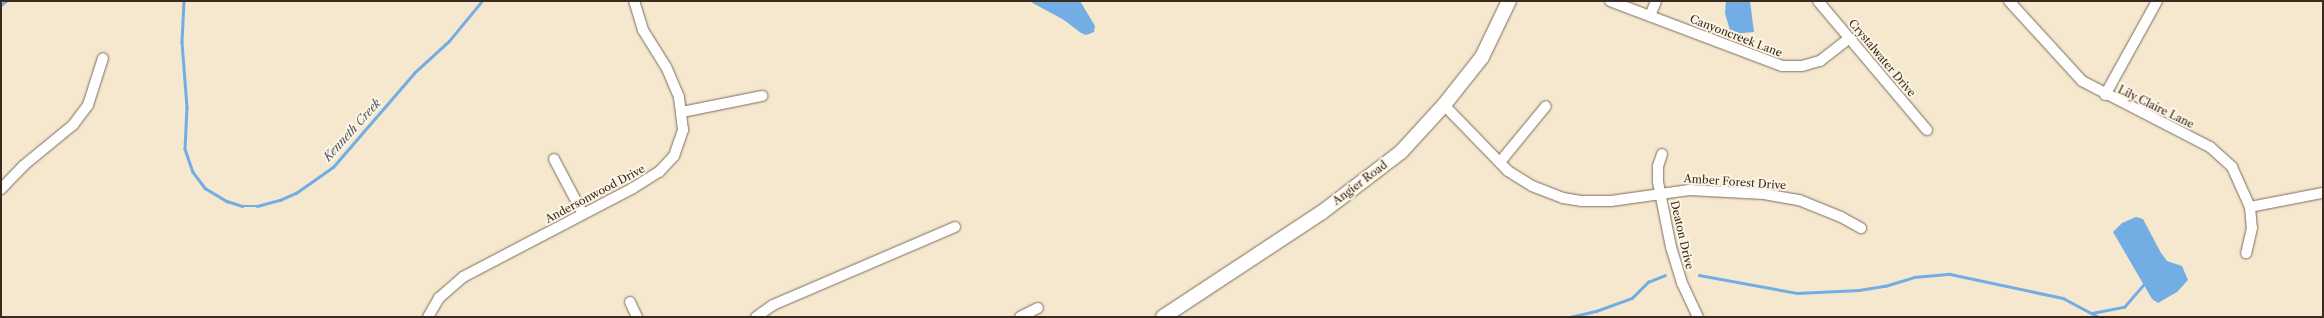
<!DOCTYPE html>
<style>
body{margin:0}
#map{position:relative;width:2324px;height:318px;overflow:hidden;background:#f5e8cf;font-family:"Libre Caslon Text",serif}
div>[style]{position:absolute}
.water>*{inset:0;background:#72ade3}
.stream>*{height:2.5px;margin:-1.25px;padding:0 1.25px;transform-origin:1.25px;border-radius:1.25px;background:#72ade3}
.roads{filter:drop-shadow(0 0 1px #7c6c5c) drop-shadow(0 0 1px #7c6c5c)}
.street>*{height:10px;margin:-5px;padding:0 5px;transform-origin:5px;border-radius:5px;background:#fff}
.secondary>*{height:14px;margin:-7px;padding:0 7px;transform-origin:7px;border-radius:7px;background:#fff}
span{translate:-50% -50%;white-space:nowrap;text-align:center;line-height:1.15;-webkit-text-stroke:4px #fcf5e5;paint-order:stroke}
.street-label{font-size:11px;color:#3b2a1e}
.water-label{font-size:12px;color:#4e5863;font-style:italic}
.frame{position:absolute;inset:0;border:2px solid #3b2a1e;pointer-events:none}
</style>
<div id="map">
<div class="water">
<div style="clip-path:polygon(1029px 1px,1080px 1px,1095px 26px,1094px 32px,1086px 35px,1081px 33px,1064px 20px)"></div>
<div style="clip-path:polygon(1726px 1px,1750px 1px,1754px 32px,1731px 34px,1725px 13px)"></div>
<div style="clip-path:polygon(2136px 217px,2143px 219px,2161px 253px,2167px 261px,2182px 266px,2188px 280px,2177px 292px,2158px 303px,2152px 299px,2113px 232px,2122px 223px)"></div>
</div>
<div class="stream">
<div style="left:184px;top:1px;width:41px;rotate:92.8deg"></div>
<div style="left:182px;top:42px;width:65px;rotate:85.6deg"></div>
<div style="left:187px;top:107px;width:42px;rotate:92.7deg"></div>
<div style="left:185px;top:149px;width:24px;rotate:71deg"></div>
<div style="left:193px;top:172px;width:20px;rotate:53deg"></div>
<div style="left:205px;top:188px;width:26px;rotate:31deg"></div>
<div style="left:227px;top:201px;width:16px;rotate:18deg"></div>
<div style="left:242px;top:206px;width:15px"></div>
<div style="left:257px;top:206px;width:24px;rotate:-15deg"></div>
<div style="left:280px;top:200px;width:17px;rotate:-24deg"></div>
<div style="left:296px;top:193px;width:45px;rotate:-35.1deg"></div>
<div style="left:333px;top:167px;width:124px;rotate:-49.2deg"></div>
<div style="left:414px;top:73px;width:47px;rotate:-42.4deg"></div>
<div style="left:449px;top:41px;width:52px;rotate:-50.5deg"></div>
<div style="left:1px;top:5px;width:6px;rotate:-39deg"></div>
<div style="left:1699px;top:275px;width:100px;rotate:10.4deg"></div>
<div style="left:1797px;top:293px;width:62px;rotate:-2.8deg"></div>
<div style="left:1859px;top:290px;width:26px;rotate:-9deg"></div>
<div style="left:1885px;top:286px;width:30px;rotate:-17deg"></div>
<div style="left:1914px;top:277px;width:36px;rotate:-5deg"></div>
<div style="left:1950px;top:274px;width:116px;rotate:12deg"></div>
<div style="left:2063px;top:298px;width:40px;rotate:28deg"></div>
<div style="left:2092px;top:313px;width:33px;rotate:-11deg"></div>
<div style="left:2124px;top:307px;width:32px;rotate:-49deg"></div>
<div style="left:1570px;top:317px;width:27px;rotate:-13deg"></div>
<div style="left:1596px;top:311px;width:38px;rotate:-20deg"></div>
<div style="left:1632px;top:298px;width:23px;rotate:-45deg"></div>
<div style="left:1648px;top:282px;width:18px;rotate:-22deg"></div>
</div>
<div class="roads">
<div class="street">
<div style="left:1610px;top:1px;width:184px;rotate:20.7deg"></div>
<div style="left:1782px;top:66px;width:20px"></div>
<div style="left:1802px;top:66px;width:19px;rotate:-16deg"></div>
<div style="left:1820px;top:61px;width:37px;rotate:-38deg"></div>
<div style="left:1818px;top:1px;width:169px;rotate:49.8deg"></div>
<div style="left:2009px;top:1px;width:108px;rotate:47.6deg"></div>
<div style="left:2082px;top:81px;width:144px;rotate:27.3deg"></div>
<div style="left:2210px;top:147px;width:30px;rotate:42deg"></div>
<div style="left:2232px;top:167px;width:44px;rotate:65.8deg"></div>
<div style="left:2250px;top:207px;width:21px;rotate:85deg"></div>
<div style="left:2252px;top:228px;width:26px;rotate:103deg"></div>
<div style="left:1650px;top:16px;width:16px;rotate:-68deg"></div>
<div style="left:2105px;top:95px;width:107px;rotate:-61deg"></div>
<div style="left:1444px;top:105px;width:92px;rotate:45.9deg"></div>
<div style="left:1508px;top:171px;width:28px;rotate:32deg"></div>
<div style="left:1532px;top:186px;width:33px;rotate:21deg"></div>
<div style="left:1563px;top:198px;width:18px;rotate:9deg"></div>
<div style="left:1581px;top:201px;width:30px"></div>
<div style="left:1611px;top:201px;width:79px;rotate:-8deg"></div>
<div style="left:1689px;top:190px;width:75px;rotate:3.1deg"></div>
<div style="left:1764px;top:194px;width:36px;rotate:10deg"></div>
<div style="left:1799px;top:200px;width:45px;rotate:22deg"></div>
<div style="left:1841px;top:217px;width:23px;rotate:29deg"></div>
<div style="left:682px;top:112px;width:82px;rotate:-11.3deg"></div>
<div style="left:1662px;top:154px;width:13px;rotate:108deg"></div>
<div style="left:1658px;top:166px;width:16px;rotate:90deg"></div>
<div style="left:1658px;top:182px;width:66px;rotate:78.7deg"></div>
<div style="left:1671px;top:247px;width:38px;rotate:73deg"></div>
<div style="left:1682px;top:283px;width:38px;rotate:65deg"></div>
<div style="left:554px;top:159px;width:62px;rotate:62.2deg"></div>
<div style="left:1500px;top:162px;width:72px;rotate:-50.6deg"></div>
<div style="left:1px;top:189px;width:32px;rotate:-46deg"></div>
<div style="left:23px;top:166px;width:65px;rotate:-39.4deg"></div>
<div style="left:73px;top:125px;width:25px;rotate:-53deg"></div>
<div style="left:88px;top:105px;width:49px;rotate:-72.3deg"></div>
<div style="left:2250px;top:207px;width:73px;rotate:-11deg"></div>
<div style="left:630px;top:302px;width:17px;rotate:65deg"></div>
<div style="left:428px;top:317px;width:22px;rotate:-60deg"></div>
<div style="left:439px;top:298px;width:32px;rotate:-41deg"></div>
<div style="left:463px;top:277px;width:192px;rotate:-27.6deg"></div>
<div style="left:633px;top:188px;width:31px;rotate:-32deg"></div>
<div style="left:659px;top:172px;width:22px;rotate:-47deg"></div>
<div style="left:674px;top:156px;width:28px;rotate:-71deg"></div>
<div style="left:683px;top:130px;width:33px;rotate:-97deg"></div>
<div style="left:679px;top:97px;width:33px;rotate:-113deg"></div>
<div style="left:666px;top:67px;width:44px;rotate:-121.9deg"></div>
<div style="left:643px;top:30px;width:30px;rotate:-107deg"></div>
<div style="left:756px;top:317px;width:21px;rotate:-35deg"></div>
<div style="left:773px;top:305px;width:198px;rotate:-23.2deg"></div>
<div style="left:1020px;top:317px;width:20px;rotate:-27deg"></div>
</div>
<div class="secondary">
<div style="left:1163px;top:317px;width:189px;rotate:-33.4deg"></div>
<div style="left:1321px;top:213px;width:101px;rotate:-37.3deg"></div>
<div style="left:1401px;top:152px;width:64px;rotate:-47.5deg"></div>
<div style="left:1444px;top:105px;width:61px;rotate:-51.6deg"></div>
<div style="left:1482px;top:57px;width:62px;rotate:-64.3deg"></div>
</div>
</div>
<div class="street-label">
<span style="left:1736px;top:36px;rotate:21deg">Canyoncreek Lane</span>
<span style="left:1882px;top:58px;rotate:50deg">Crystalwater Drive</span>
<span style="left:2156px;top:107px;rotate:26deg">Lily Claire Lane</span>
<span style="left:1735px;top:182px;rotate:4deg">Amber Forest Drive</span>
<span style="left:1360px;top:183px;rotate:-37deg">Angier Road</span>
<span style="left:595px;top:194px;rotate:-28deg">Andersonwood Drive</span>
<span style="left:1682px;top:235px;rotate:77deg">Deaton Drive</span>
</div>
<div class="water-label">
<span style="left:352px;top:130px;rotate:-48deg">Kenneth Creek</span>
</div>
<div class="frame"></div>
</div>
